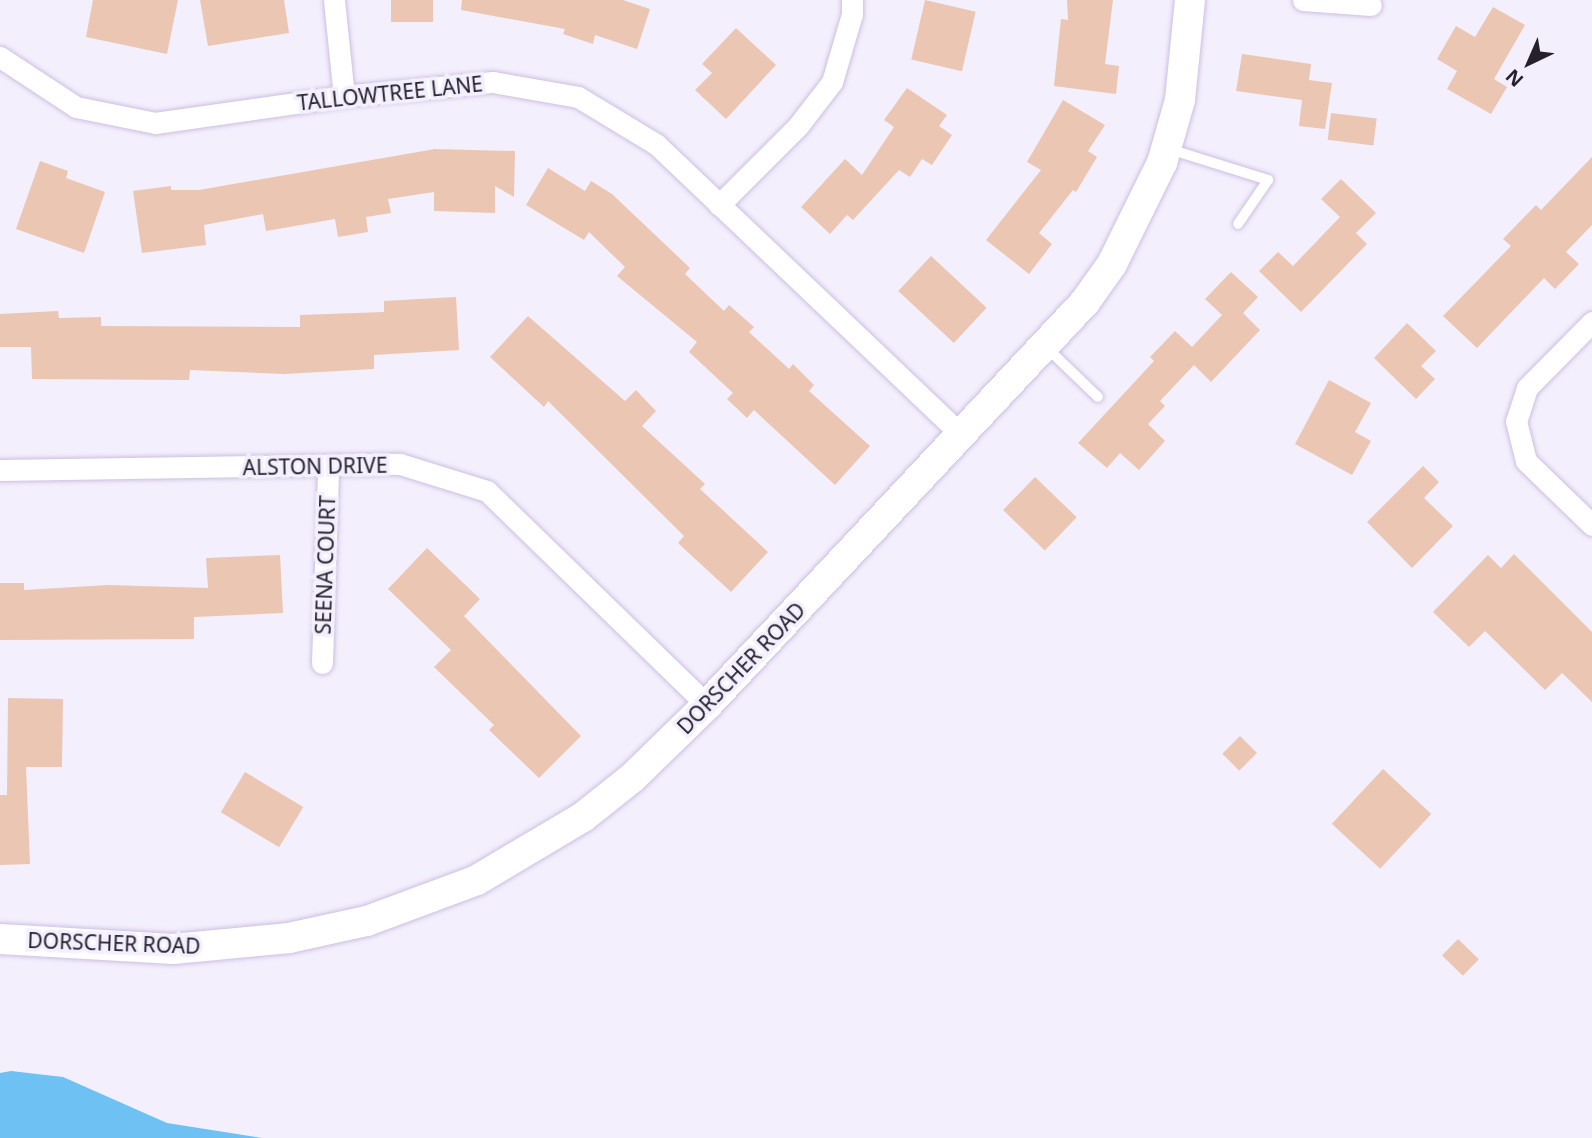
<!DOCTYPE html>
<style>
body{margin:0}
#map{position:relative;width:1592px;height:1138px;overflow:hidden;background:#f4effd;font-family:"Noto Sans",sans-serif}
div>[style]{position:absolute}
.water>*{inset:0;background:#6dc1f3}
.building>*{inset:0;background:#ebc6b3;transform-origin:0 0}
.roads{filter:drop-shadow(0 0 2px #ccbfe1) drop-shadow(0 0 2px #ccbfe1)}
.lane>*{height:10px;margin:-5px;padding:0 5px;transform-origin:5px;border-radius:5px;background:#fff}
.street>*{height:21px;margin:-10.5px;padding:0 10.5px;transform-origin:10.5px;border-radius:10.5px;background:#fff}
.secondary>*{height:30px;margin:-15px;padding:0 15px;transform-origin:15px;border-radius:15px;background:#fff}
span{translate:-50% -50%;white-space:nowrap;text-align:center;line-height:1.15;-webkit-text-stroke:7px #f4effd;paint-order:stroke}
.street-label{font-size:21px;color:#25202c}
.north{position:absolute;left:1494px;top:28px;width:70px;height:70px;-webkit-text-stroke:5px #f4effd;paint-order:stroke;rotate:224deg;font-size:19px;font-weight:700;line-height:28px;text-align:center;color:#25202c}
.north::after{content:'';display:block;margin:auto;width:24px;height:32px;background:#25202c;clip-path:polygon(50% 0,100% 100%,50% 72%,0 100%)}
</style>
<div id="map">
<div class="water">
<div style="clip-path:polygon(11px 1071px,63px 1077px,167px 1123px,262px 1138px,0 1138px,0 1073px)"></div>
</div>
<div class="building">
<div style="clip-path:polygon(93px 0,178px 0,167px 54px,86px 37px)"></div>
<div style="clip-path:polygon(200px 0,284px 0,289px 33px,208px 46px)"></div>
<div style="left:391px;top:0;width:42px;height:22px"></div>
<div style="clip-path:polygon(462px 0,623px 0,650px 9px,637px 49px,595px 35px,593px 44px,563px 34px,565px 29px,461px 10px)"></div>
<div style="left:925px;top:0;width:52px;height:61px;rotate:13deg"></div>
<div style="clip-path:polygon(1067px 0,1113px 0,1105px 64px,1119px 66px,1116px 94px,1054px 86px,1061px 19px,1068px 20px)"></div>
<div style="clip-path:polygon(1493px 7px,1525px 25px,1494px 79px,1507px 87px,1491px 114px,1447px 89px,1457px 71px,1437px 59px,1456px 26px,1475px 37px)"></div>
<div style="clip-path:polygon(736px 28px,776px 65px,726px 119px,695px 90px,712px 73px,702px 64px)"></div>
<div style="clip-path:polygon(1242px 54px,1311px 64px,1309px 80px,1332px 83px,1325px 129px,1299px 126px,1302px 100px,1236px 91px)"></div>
<div style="clip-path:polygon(907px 88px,947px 115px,939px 126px,952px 135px,932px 165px,922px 159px,910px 177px,899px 170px,853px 220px,847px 215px,830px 234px,801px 207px,845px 159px,862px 175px,894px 127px,884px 120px)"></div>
<div style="clip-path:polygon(1063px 100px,1105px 125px,1088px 151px,1097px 157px,1076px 192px,1073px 190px,1039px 233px,1052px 244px,1029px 274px,986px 240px,1041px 170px,1027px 162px)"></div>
<div style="left:1331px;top:113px;width:46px;height:27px;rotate:7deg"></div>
<div style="clip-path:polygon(435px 149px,515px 151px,514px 197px,495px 186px,495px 213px,434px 211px,434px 192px,388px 199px,391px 213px,366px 217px,368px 232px,338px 237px,335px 219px,266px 231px,263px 214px,204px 225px,206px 245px,142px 253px,133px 191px,171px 186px,171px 190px,199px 190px)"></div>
<div style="clip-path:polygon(1592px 157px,1592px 225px,1566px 252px,1579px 264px,1555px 289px,1544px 278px,1477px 348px,1443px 316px,1511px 246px,1503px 239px,1536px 205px,1541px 210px)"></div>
<div style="clip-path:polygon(40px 161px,68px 171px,66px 178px,105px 192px,84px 253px,16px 229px)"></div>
<div style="clip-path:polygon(548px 168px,585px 191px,591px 181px,612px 194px,690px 268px,685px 274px,724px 311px,729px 305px,754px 327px,749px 332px,789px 369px,793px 364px,814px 385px,809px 391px,870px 446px,835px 485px,754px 410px,747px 418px,727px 399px,733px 393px,689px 352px,697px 342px,617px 276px,625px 267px,589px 232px,584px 240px,526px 205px)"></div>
<div style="clip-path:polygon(1341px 179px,1376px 213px,1356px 233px,1367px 244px,1301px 312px,1259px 271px,1278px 252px,1293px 266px,1340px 217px,1321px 199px)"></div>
<div style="left:931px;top:256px;width:76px;height:48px;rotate:43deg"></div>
<div style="clip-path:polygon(1231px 272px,1258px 297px,1243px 313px,1260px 330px,1211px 382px,1194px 365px,1160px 401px,1165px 406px,1148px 424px,1165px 441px,1139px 470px,1120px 453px,1107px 468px,1078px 443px,1154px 361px,1150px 357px,1175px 331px,1192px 347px,1222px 315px,1205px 299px)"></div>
<div style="clip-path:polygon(456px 297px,459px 350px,374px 355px,374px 369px,284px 374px,190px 370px,189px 380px,32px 379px,31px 347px,0 347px,0 314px,58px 311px,59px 318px,101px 317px,101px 326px,300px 327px,300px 315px,384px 312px,384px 301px)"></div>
<div style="clip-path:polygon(528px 316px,625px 401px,636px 390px,656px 411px,642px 426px,705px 484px,700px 489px,768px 552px,731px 592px,678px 543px,684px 536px,548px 401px,544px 407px,490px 357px)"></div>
<div style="clip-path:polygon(1407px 323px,1436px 351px,1421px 366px,1435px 379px,1416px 399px,1374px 358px)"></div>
<div style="clip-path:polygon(1329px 380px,1371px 403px,1355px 432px,1371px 441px,1352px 475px,1295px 444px)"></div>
<div style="clip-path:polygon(1423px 466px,1439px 482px,1424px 498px,1453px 526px,1412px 568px,1367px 522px)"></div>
<div style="left:1035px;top:477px;width:58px;height:46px;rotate:44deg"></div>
<div style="clip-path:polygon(427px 548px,480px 599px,464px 616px,581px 736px,539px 778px,489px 730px,494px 725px,434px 667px,451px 650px,388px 589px)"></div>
<div style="clip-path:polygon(1514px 554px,1592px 632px,1592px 702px,1562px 673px,1545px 690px,1485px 631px,1469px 647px,1433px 612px,1488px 555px,1501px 568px)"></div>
<div style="clip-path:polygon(280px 555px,283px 613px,194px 617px,194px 639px,0 640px,0 583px,24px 583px,24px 590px,108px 585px,208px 588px,206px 558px)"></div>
<div style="clip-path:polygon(8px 698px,63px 699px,62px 767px,26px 767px,30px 864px,0 865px,0 795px,7px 795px)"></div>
<div style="left:1240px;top:736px;width:24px;height:25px;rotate:45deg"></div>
<div style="left:1383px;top:769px;width:66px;height:75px;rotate:43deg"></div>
<div style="left:245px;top:772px;width:68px;height:47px;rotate:31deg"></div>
<div style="left:1458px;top:939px;width:29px;height:23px;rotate:44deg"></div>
</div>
<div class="roads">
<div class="lane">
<div style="left:1169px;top:149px;width:104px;rotate:17.4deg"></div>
<div style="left:1268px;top:180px;width:53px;rotate:124.3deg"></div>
<div style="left:1046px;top:347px;width:72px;rotate:43.9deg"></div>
</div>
<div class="street">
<div style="left:334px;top:0;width:97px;rotate:84.1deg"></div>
<div style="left:1303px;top:0;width:68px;rotate:4.2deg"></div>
<div style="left:0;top:57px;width:91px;rotate:33.3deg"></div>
<div style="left:76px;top:107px;width:81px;rotate:11.4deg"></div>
<div style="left:155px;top:123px;width:191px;rotate:-8.1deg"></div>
<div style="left:344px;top:96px;width:150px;rotate:-5.4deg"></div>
<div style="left:493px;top:82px;width:86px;rotate:10deg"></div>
<div style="left:578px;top:97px;width:91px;rotate:31.1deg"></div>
<div style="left:656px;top:144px;width:422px;rotate:43.6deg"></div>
<div style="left:719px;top:205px;width:112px;rotate:-45deg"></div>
<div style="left:798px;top:126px;width:56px;rotate:-52.3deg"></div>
<div style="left:832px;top:82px;width:71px;rotate:-73.6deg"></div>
<div style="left:852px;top:14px;width:14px;rotate:-90deg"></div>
<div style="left:1592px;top:322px;width:93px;rotate:134.6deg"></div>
<div style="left:1527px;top:388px;width:35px;rotate:108deg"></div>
<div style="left:1516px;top:421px;width:41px;rotate:76deg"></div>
<div style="left:1526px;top:461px;width:92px;rotate:44.1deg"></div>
<div style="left:0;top:470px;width:400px;rotate:-0.9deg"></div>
<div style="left:400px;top:464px;width:91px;rotate:17.2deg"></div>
<div style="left:487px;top:491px;width:307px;rotate:44.2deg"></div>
<div style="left:322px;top:663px;width:196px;rotate:-88.2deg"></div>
</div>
<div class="secondary">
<div style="left:0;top:939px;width:173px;rotate:3.3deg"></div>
<div style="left:173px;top:949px;width:117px;rotate:-5.4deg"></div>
<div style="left:289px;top:938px;width:80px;rotate:-12.3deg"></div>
<div style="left:367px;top:921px;width:117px;rotate:-20.4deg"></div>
<div style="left:477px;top:880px;width:123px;rotate:-30.7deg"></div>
<div style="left:583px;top:817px;width:63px;rotate:-38.5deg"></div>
<div style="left:632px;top:778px;width:105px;rotate:-44.2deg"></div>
<div style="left:707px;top:705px;width:553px;rotate:-46.83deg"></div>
<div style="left:1085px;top:302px;width:47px;rotate:-54.6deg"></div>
<div style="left:1112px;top:264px;width:113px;rotate:-63.7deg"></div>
<div style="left:1162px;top:163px;width:66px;rotate:-74.1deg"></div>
<div style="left:1180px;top:100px;width:100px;rotate:-84.3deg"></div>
</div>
</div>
<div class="street-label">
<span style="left:390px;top:93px;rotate:-6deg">TALLOWTREE LANE</span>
<span style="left:315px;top:466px;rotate:-1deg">ALSTON DRIVE</span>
<span style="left:325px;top:565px;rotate:-88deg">SEENA COURT</span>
<span style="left:741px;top:668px;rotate:-46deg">DORSCHER ROAD</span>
<span style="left:114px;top:943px;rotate:2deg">DORSCHER ROAD</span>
</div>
<div class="north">N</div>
</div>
